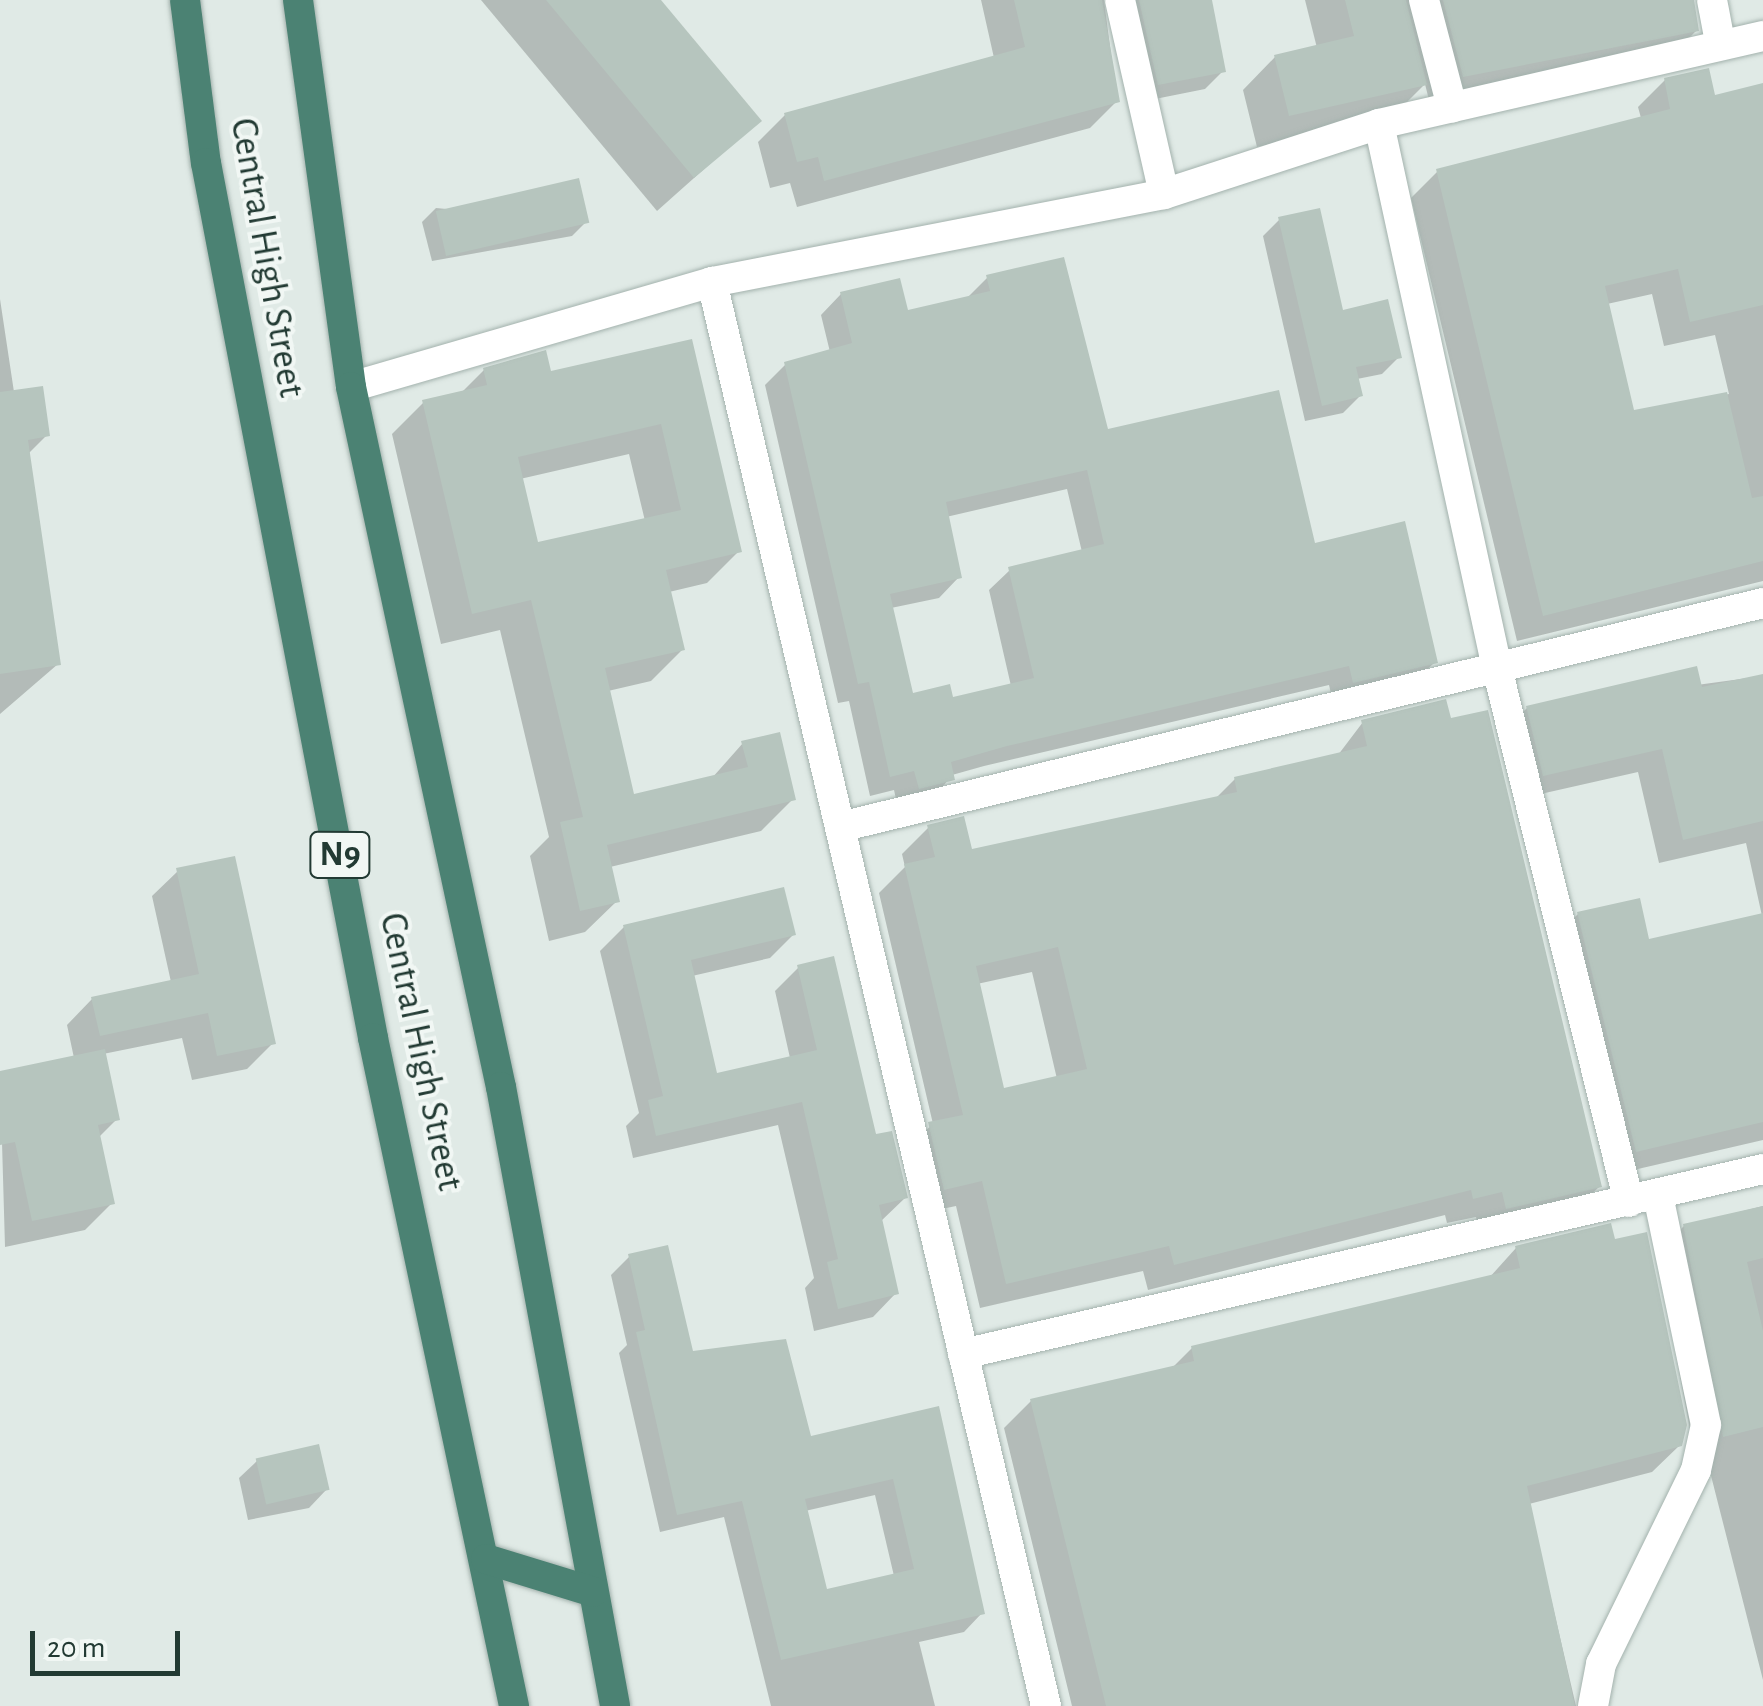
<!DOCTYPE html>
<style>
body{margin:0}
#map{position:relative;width:1763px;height:1706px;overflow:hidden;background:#e0eae6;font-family:"Alegreya Sans",sans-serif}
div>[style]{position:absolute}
.shadow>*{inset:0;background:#0003}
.building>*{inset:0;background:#b6c5be;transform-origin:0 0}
.roads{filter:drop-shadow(0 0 2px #a3b2ad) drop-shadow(0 0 2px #a3b2ad)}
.minor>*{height:30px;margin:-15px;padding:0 15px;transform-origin:15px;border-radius:15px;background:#fff}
.trunk>*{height:30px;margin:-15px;padding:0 15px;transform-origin:15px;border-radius:15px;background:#4b8273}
span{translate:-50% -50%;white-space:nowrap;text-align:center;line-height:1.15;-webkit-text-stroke:8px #f1f7f4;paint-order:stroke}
.shield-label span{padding:2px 8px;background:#f1f7f4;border:2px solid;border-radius:8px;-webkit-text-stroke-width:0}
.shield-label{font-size:35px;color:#223a33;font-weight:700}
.street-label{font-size:38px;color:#223a33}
.scale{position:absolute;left:30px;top:1631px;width:150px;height:45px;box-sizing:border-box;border:5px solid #223a33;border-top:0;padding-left:12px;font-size:30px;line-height:35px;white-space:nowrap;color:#223a33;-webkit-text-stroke:8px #f1f7f4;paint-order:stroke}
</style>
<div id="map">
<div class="shadow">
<div style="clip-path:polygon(481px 0,658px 0,758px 121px,657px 211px)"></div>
<div style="clip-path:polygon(981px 0,1104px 0,1117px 101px,1090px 128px,797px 207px,790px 183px,770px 188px,758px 142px,785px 115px,994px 58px)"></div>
<div style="clip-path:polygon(1118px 0,1209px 0,1223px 71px,1205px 89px,1140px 102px)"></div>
<div style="clip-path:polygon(1305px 0,1689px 0,1696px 31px,1664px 63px,1431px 108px,1425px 84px,1392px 117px,1257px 147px,1243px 90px,1275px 57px,1317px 48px)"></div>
<div style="clip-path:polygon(evenodd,1665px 80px,1713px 98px,1763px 100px,1763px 581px,1517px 641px,1411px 198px,1437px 172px,1641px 118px,1638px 107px,1665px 80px,1652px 294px,1664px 346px,1715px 335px,1729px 394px,1632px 413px,1607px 304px,1652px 294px)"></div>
<div style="clip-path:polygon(436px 208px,586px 222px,572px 236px,432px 261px,422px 222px)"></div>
<div style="clip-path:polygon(1280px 219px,1341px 313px,1399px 357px,1382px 374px,1357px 379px,1360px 396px,1343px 413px,1305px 421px,1263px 236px)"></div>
<div style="clip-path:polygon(evenodd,988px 277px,1106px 432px,1313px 546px,1435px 662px,1414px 682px,1333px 702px,1329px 685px,984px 766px,952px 775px,932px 800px,898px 808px,894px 790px,870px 796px,849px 701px,838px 703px,765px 385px,786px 364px,830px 352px,821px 315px,841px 294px,906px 313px,966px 299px,988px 277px,1067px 489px,1082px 552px,1010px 570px,989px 590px,1011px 686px,951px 700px,912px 696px,891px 608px,939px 598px,959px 577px,946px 517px,1067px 489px)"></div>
<div style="clip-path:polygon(0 299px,14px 392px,47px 435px,27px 455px,58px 664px,0 714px)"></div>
<div style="clip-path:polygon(evenodd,690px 342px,739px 551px,707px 583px,669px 592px,683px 649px,651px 681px,608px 691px,632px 797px,712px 778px,743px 743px,793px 799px,761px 831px,610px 867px,617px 901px,585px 932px,549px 941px,530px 856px,549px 837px,500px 630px,441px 644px,392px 434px,423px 403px,460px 394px,484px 370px,550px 374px,690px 342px,629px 454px,645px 521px,536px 545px,520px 479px,629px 454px)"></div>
<div style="clip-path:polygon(1763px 676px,1763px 1140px,1612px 1175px,1553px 939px,1578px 914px,1648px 942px,1762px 916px,1746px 843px,1659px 863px,1638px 772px,1519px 799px,1502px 733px,1527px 708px)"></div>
<div style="clip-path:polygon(evenodd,1363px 722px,1600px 1186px,1573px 1212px,1480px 1234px,1476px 1217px,1447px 1223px,1445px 1215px,1148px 1290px,1143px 1271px,980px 1308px,956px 1206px,918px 1214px,903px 1151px,933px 1124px,879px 893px,905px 867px,902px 854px,929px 827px,970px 852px,1214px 800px,1235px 779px,1338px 755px,1363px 722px,1032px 972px,1057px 1079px,1002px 1091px,977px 984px,1032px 972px)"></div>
<div style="clip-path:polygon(178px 871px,273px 1043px,247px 1069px,192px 1080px,182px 1038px,103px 1054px,117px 1119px,98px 1138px,112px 1203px,85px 1230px,5px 1247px,0 1073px,74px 1058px,67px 1025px,92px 999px,171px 982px,152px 896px)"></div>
<div style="clip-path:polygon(624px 927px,793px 935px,770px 958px,692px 976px,715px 1076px,790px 1058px,775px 991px,799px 967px,905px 1198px,880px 1222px,896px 1293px,873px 1317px,814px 1331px,805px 1288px,814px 1278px,778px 1125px,633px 1158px,626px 1126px,639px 1113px,600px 951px)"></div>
<div style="clip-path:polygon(1763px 1206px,1763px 1680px,1707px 1460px,1696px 1462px,1657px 1253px,1684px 1226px)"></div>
<div style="clip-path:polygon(1516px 1248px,1680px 1445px,1652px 1472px,1529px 1504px,1576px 1706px,1072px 1706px,1004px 1428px,1031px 1401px,1172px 1368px,1192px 1348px,1489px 1278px)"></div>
<div style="clip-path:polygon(evenodd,630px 1256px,691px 1354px,809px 1439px,937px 1409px,982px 1613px,964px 1632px,919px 1642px,935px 1706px,771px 1706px,724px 1517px,660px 1532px,619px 1353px,627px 1345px,611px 1275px,630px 1256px,875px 1495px,894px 1576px,825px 1592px,805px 1511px,875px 1495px)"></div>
<div style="clip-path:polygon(258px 1460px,327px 1489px,309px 1508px,248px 1520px,239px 1478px)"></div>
</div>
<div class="building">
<div style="clip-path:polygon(546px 0,661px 0,762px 121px,694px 178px)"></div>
<div style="clip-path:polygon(1014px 0,1102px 0,1120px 102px,824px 181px,818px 157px,797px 162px,784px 113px,1025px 47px)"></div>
<div style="clip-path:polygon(1139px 0,1212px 0,1226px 72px,1158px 85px)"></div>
<div style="clip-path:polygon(1345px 0,1406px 0,1427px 85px,1289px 116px,1274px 55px,1354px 36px)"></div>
<div style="clip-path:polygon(1443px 0,1694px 0,1699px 31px,1463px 77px)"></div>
<div style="clip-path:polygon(1709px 68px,1715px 95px,1763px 83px,1763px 305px,1690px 322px,1678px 269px,1605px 286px,1634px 410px,1727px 392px,1752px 498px,1763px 496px,1763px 561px,1543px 616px,1436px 169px,1670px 109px,1664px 78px)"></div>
<div style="left:579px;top:178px;width:46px;height:147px;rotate:77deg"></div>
<div style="clip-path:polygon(1320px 208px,1343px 310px,1388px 299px,1402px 358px,1356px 367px,1363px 396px,1322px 406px,1278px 217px)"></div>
<div style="clip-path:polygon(evenodd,1064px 257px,1108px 429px,1279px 390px,1315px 543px,1405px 521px,1438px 663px,1353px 683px,1349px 666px,1007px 746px,951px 762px,955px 780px,919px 789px,914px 771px,890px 777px,869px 682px,858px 684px,784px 362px,852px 343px,840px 292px,900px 278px,908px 310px,990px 291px,986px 275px,1064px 257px,1087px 470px,1104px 544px,1008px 567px,1034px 678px,953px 697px,950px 684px,913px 693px,890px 594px,962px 578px,946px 502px,1087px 470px)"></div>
<div style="clip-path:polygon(evenodd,692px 339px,742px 552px,666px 570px,685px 650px,605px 668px,634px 794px,748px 767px,741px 741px,780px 732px,796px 800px,607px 845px,620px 902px,580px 911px,560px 822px,583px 817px,531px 600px,472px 614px,422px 400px,487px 385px,483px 368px,546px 350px,551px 371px,692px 339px,661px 424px,681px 510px,538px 542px,518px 457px,661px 424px)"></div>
<div style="clip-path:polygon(43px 386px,50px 436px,28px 440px,61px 665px,0 674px,0 392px)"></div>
<div style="clip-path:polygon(1697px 666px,1702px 687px,1763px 674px,1763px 821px,1683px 840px,1662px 749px,1543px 776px,1526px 706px)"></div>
<div style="clip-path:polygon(evenodd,1446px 699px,1451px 718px,1488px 710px,1602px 1187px,1506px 1209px,1502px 1192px,1473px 1199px,1471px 1190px,1174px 1265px,1169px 1246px,1006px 1284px,982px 1181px,944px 1190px,928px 1122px,963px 1115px,904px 864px,935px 857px,927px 825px,964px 816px,972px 849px,1237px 792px,1234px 777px,1367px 746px,1361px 720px,1446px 699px,1058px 947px,1087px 1069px,1004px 1088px,976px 966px,1058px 947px)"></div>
<div style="clip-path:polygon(235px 856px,276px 1044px,217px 1056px,208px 1013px,100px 1036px,91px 997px,199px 974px,176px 868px)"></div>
<div style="clip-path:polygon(784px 887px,796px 935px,691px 960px,717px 1073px,817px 1050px,797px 965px,834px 956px,876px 1134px,892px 1131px,908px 1198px,879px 1205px,899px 1294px,838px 1309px,827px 1262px,838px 1259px,802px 1102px,656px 1136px,648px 1100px,663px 1096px,623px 925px)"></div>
<div style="clip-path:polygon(1640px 898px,1649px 939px,1763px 913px,1763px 1122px,1636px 1152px,1577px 912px)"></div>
<div style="clip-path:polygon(105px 1049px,120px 1120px,98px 1125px,115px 1204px,32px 1221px,15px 1142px,0 1145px,0 1071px)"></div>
<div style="clip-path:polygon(1763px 1206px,1763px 1258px,1747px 1262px,1763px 1331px,1763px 1427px,1723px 1437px,1683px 1224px)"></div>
<div style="clip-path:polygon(1611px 1223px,1615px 1239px,1647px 1232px,1687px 1425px,1682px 1446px,1527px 1486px,1575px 1706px,1106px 1706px,1030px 1399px,1194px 1361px,1191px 1346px,1520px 1268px,1515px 1246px)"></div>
<div style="clip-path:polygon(evenodd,668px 1245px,693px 1351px,786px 1339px,811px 1436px,939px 1406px,985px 1614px,781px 1660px,742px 1501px,677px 1515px,636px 1332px,645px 1330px,628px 1254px,668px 1245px,893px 1479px,914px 1569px,827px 1589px,805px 1499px,893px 1479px)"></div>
<div style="left:319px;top:1444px;width:47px;height:65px;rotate:77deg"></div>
</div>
<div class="roads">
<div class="minor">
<div style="left:1120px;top:0;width:199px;rotate:77.2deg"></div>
<div style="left:1424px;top:0;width:111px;rotate:75.3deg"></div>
<div style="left:1712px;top:0;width:43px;rotate:79.2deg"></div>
<div style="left:1379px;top:124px;width:557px;rotate:77.76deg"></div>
<div style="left:1497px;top:668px;width:550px;rotate:76.12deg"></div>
<div style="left:712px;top:282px;width:1463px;rotate:76.8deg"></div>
<div style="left:351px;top:387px;width:376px;rotate:-16.2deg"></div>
<div style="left:712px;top:282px;width:460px;rotate:-11deg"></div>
<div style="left:1164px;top:194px;width:226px;rotate:-18deg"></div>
<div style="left:1379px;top:124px;width:394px;rotate:-12.9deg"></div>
<div style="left:840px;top:827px;width:950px;rotate:-13.64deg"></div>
<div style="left:963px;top:1354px;width:821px;rotate:-13.02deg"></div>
<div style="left:1593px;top:1706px;width:43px;rotate:-79.2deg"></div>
<div style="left:1601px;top:1664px;width:216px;rotate:-63.9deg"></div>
<div style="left:1696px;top:1470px;width:46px;rotate:-77.5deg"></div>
<div style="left:1706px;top:1425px;width:235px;rotate:-101.8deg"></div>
</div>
<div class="trunk">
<div style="left:185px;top:0;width:164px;rotate:82.7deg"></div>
<div style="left:206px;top:163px;width:891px;rotate:79.19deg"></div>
<div style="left:373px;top:1038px;width:683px;rotate:78.08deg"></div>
<div style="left:298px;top:0;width:391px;rotate:82.2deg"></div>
<div style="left:351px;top:387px;width:716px;rotate:77.91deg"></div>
<div style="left:501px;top:1087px;width:629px;rotate:79.56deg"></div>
<div style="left:486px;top:1559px;width:112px;rotate:17.1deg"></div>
</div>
</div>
<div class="shield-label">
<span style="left:340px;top:855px">N9</span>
</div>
<div class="street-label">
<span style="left:266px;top:258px;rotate:80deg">Central High Street</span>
<span style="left:420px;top:1052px;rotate:78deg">Central High Street</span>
</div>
<div class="scale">20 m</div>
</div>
